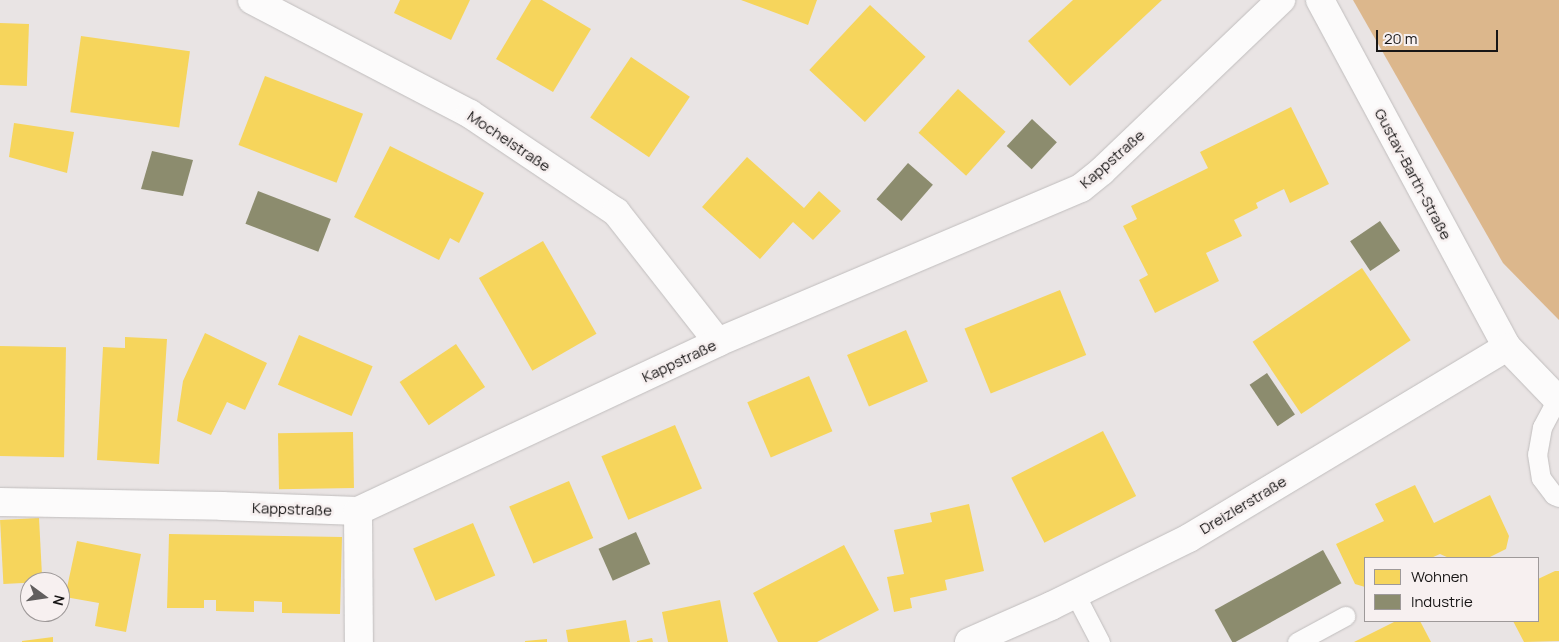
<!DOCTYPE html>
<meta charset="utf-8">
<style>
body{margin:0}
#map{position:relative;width:1559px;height:642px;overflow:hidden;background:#e9e4e4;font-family:Manrope,sans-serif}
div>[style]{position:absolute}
.forest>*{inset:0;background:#dcb78c}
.homes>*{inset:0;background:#f6d55c;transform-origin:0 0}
.industry>*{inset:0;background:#8c8c6e;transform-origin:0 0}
.roads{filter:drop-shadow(0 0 1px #c0bdbd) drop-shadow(0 0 1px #c0bdbd)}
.lane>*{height:19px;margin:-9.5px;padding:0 9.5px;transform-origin:9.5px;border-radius:9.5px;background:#fcfbfb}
.street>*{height:28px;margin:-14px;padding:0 14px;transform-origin:14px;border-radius:14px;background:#fcfbfb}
span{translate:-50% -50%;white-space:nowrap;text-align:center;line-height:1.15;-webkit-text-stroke:5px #f7f0f0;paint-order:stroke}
.street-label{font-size:15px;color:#181616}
.legend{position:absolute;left:1364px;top:557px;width:175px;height:65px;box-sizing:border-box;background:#f7f0f0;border:1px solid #9e9999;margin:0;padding:6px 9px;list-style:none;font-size:15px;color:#181616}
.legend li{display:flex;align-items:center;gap:10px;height:25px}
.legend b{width:25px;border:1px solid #9e9999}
.north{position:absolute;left:20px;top:572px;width:50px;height:50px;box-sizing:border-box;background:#f7f0f0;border:1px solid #9e9999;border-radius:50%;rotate:104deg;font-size:14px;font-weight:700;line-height:20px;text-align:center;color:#181616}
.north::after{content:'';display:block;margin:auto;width:18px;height:22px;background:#615e5e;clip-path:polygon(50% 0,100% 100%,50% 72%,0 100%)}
.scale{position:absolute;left:1376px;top:30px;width:122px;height:22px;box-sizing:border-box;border:2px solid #181616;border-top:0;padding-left:6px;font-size:15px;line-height:18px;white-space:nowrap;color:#181616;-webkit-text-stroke:4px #f7f0f0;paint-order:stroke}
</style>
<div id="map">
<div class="forest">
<div style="clip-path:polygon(1353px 0,1559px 0,1559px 320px,1503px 263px)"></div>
</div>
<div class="homes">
<div style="clip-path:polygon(400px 0,470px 0,451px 40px,394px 13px)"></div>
<div style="clip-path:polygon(531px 0,542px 0,591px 29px,553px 92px,496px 59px)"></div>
<div style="clip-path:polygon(741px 0,817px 0,808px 25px)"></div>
<div style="clip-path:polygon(1073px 0,1162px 0,1070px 86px,1028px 41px)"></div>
<div style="left:870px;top:5px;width:76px;height:89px;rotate:43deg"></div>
<div style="left:0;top:23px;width:29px;height:62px;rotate:2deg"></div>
<div style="left:81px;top:36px;width:110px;height:77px;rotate:8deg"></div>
<div style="left:631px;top:57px;width:71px;height:73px;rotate:34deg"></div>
<div style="left:265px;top:76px;width:105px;height:74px;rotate:21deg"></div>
<div style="left:958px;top:89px;width:64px;height:59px;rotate:42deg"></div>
<div style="clip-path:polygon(1291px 107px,1329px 184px,1290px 203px,1284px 189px,1256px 203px,1258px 208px,1234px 220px,1242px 236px,1206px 253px,1219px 281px,1155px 313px,1139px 280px,1148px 275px,1123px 226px,1137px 219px,1131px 206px,1208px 168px,1200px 152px)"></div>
<div style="clip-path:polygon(14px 123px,74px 132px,67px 173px,9px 157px)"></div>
<div style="clip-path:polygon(390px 146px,484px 193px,459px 243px,450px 238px,439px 260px,354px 217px)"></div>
<div style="clip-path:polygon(747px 157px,804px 208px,819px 191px,841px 211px,813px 240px,793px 222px,760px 259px,702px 207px)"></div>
<div style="left:543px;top:241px;width:107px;height:74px;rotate:60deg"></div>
<div style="left:1362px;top:268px;width:87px;height:132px;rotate:56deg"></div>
<div style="left:1060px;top:290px;width:70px;height:103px;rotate:68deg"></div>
<div style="left:906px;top:330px;width:56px;height:64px;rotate:67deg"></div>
<div style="clip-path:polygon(205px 333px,267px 363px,245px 410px,227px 402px,211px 435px,177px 421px,183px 381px)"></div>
<div style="left:299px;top:335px;width:80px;height:54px;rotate:23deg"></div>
<div style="clip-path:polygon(125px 337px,167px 339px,159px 464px,97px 460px,103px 347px,125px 348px)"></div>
<div style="left:456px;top:344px;width:52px;height:68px;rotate:56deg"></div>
<div style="left:0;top:346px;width:66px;height:110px;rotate:1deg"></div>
<div style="left:809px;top:376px;width:60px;height:67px;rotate:67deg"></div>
<div style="left:675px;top:425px;width:69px;height:80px;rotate:67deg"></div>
<div style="left:1103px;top:431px;width:73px;height:103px;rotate:63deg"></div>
<div style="left:353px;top:432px;width:56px;height:75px;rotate:89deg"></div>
<div style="left:569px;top:481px;width:62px;height:65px;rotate:67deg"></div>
<div style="clip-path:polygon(1415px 485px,1434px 523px,1490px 495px,1509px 536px,1506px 549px,1488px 558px,1449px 558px,1440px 554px,1431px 558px,1365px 558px,1365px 587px,1355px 584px,1336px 544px,1384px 521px,1375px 504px)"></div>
<div style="clip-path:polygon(969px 504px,984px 571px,945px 580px,947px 590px,910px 598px,912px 608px,894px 612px,887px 577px,904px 574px,894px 530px,932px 522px,930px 513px)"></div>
<div style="left:39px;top:518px;width:64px;height:39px;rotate:87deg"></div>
<div style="left:473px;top:523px;width:57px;height:65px;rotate:67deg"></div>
<div style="clip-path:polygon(169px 534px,342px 537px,340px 614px,282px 613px,282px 602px,254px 601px,254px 612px,216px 611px,216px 600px,204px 600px,204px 608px,167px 608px)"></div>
<div style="clip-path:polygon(77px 541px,141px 554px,126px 632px,95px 626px,99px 603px,65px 597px)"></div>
<div style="clip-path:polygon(844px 545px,879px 610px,817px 642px,778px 642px,753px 593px)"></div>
<div style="clip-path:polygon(1555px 571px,1559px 571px,1559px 641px,1524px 642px,1513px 621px,1538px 621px,1538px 579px)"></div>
<div style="clip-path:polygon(720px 600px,728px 642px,668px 642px,662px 612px)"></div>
<div style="clip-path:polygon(626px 620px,630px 642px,568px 642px,566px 630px)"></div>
<div style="clip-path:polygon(1396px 621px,1420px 621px,1431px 642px,1354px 642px)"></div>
<div style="clip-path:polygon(53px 637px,53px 642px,22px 642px,22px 641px)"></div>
<div style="clip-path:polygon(652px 638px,653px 642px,637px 642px,637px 641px)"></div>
<div style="clip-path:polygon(547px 639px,547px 642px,525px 642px,525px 641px)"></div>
</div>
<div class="industry">
<div style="left:1032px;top:119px;width:34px;height:37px;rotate:43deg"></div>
<div style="clip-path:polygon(152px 151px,193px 160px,183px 196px,141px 189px)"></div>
<div style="left:908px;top:163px;width:33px;height:48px;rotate:41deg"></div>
<div style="left:258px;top:191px;width:78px;height:35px;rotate:21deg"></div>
<div style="left:1380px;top:221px;width:36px;height:36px;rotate:56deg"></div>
<div style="left:1267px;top:373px;width:50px;height:21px;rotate:56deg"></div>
<div style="left:636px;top:532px;width:35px;height:41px;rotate:66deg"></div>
<div style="left:1323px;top:550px;width:38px;height:124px;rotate:61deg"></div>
</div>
<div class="roads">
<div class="lane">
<div style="left:1557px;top:399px;width:32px;rotate:118deg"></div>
<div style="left:1542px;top:427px;width:27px;rotate:100deg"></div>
<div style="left:1537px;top:454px;width:24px;rotate:81deg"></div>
<div style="left:1541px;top:478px;width:21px;rotate:53deg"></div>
<div style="left:1554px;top:495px;width:5px;rotate:22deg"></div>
<div style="left:1075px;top:594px;width:54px;rotate:62.5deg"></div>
<div style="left:1297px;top:642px;width:55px;rotate:-28.4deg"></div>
</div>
<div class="street">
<div style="left:252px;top:0;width:246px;rotate:27.6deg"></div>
<div style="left:470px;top:114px;width:176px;rotate:33.9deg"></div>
<div style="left:616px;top:212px;width:165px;rotate:51.9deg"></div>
<div style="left:1320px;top:0;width:394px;rotate:61.7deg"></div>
<div style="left:1507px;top:347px;width:75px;rotate:46.1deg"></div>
<div style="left:0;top:502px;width:222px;rotate:1deg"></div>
<div style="left:222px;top:506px;width:136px;rotate:2.1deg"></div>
<div style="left:358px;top:511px;width:398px;rotate:-25.1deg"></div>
<div style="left:718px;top:342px;width:394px;rotate:-23deg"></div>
<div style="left:1081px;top:188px;width:27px;rotate:-39deg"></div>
<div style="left:1102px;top:171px;width:248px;rotate:-43.7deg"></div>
<div style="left:358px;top:511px;width:131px;rotate:89.6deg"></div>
<div style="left:969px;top:642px;width:90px;rotate:-23.7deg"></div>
<div style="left:1051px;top:606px;width:154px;rotate:-26.2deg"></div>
<div style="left:1189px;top:538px;width:371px;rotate:-31deg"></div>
</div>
</div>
<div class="street-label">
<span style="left:509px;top:141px;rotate:34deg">Mochelstraße</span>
<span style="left:1112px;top:159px;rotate:-41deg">Kappstraße</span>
<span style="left:1413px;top:174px;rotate:62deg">Gustav-Barth-Straße</span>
<span style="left:679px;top:361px;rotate:-25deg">Kappstraße</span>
<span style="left:1243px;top:505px;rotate:-31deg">Dreizlerstraße</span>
<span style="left:292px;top:509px;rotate:2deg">Kappstraße</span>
</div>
<ul class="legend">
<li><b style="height:14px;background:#f6d55c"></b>Wohnen</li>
<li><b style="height:14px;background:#8c8c6e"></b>Industrie</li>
</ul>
<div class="north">N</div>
<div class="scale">20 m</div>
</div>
